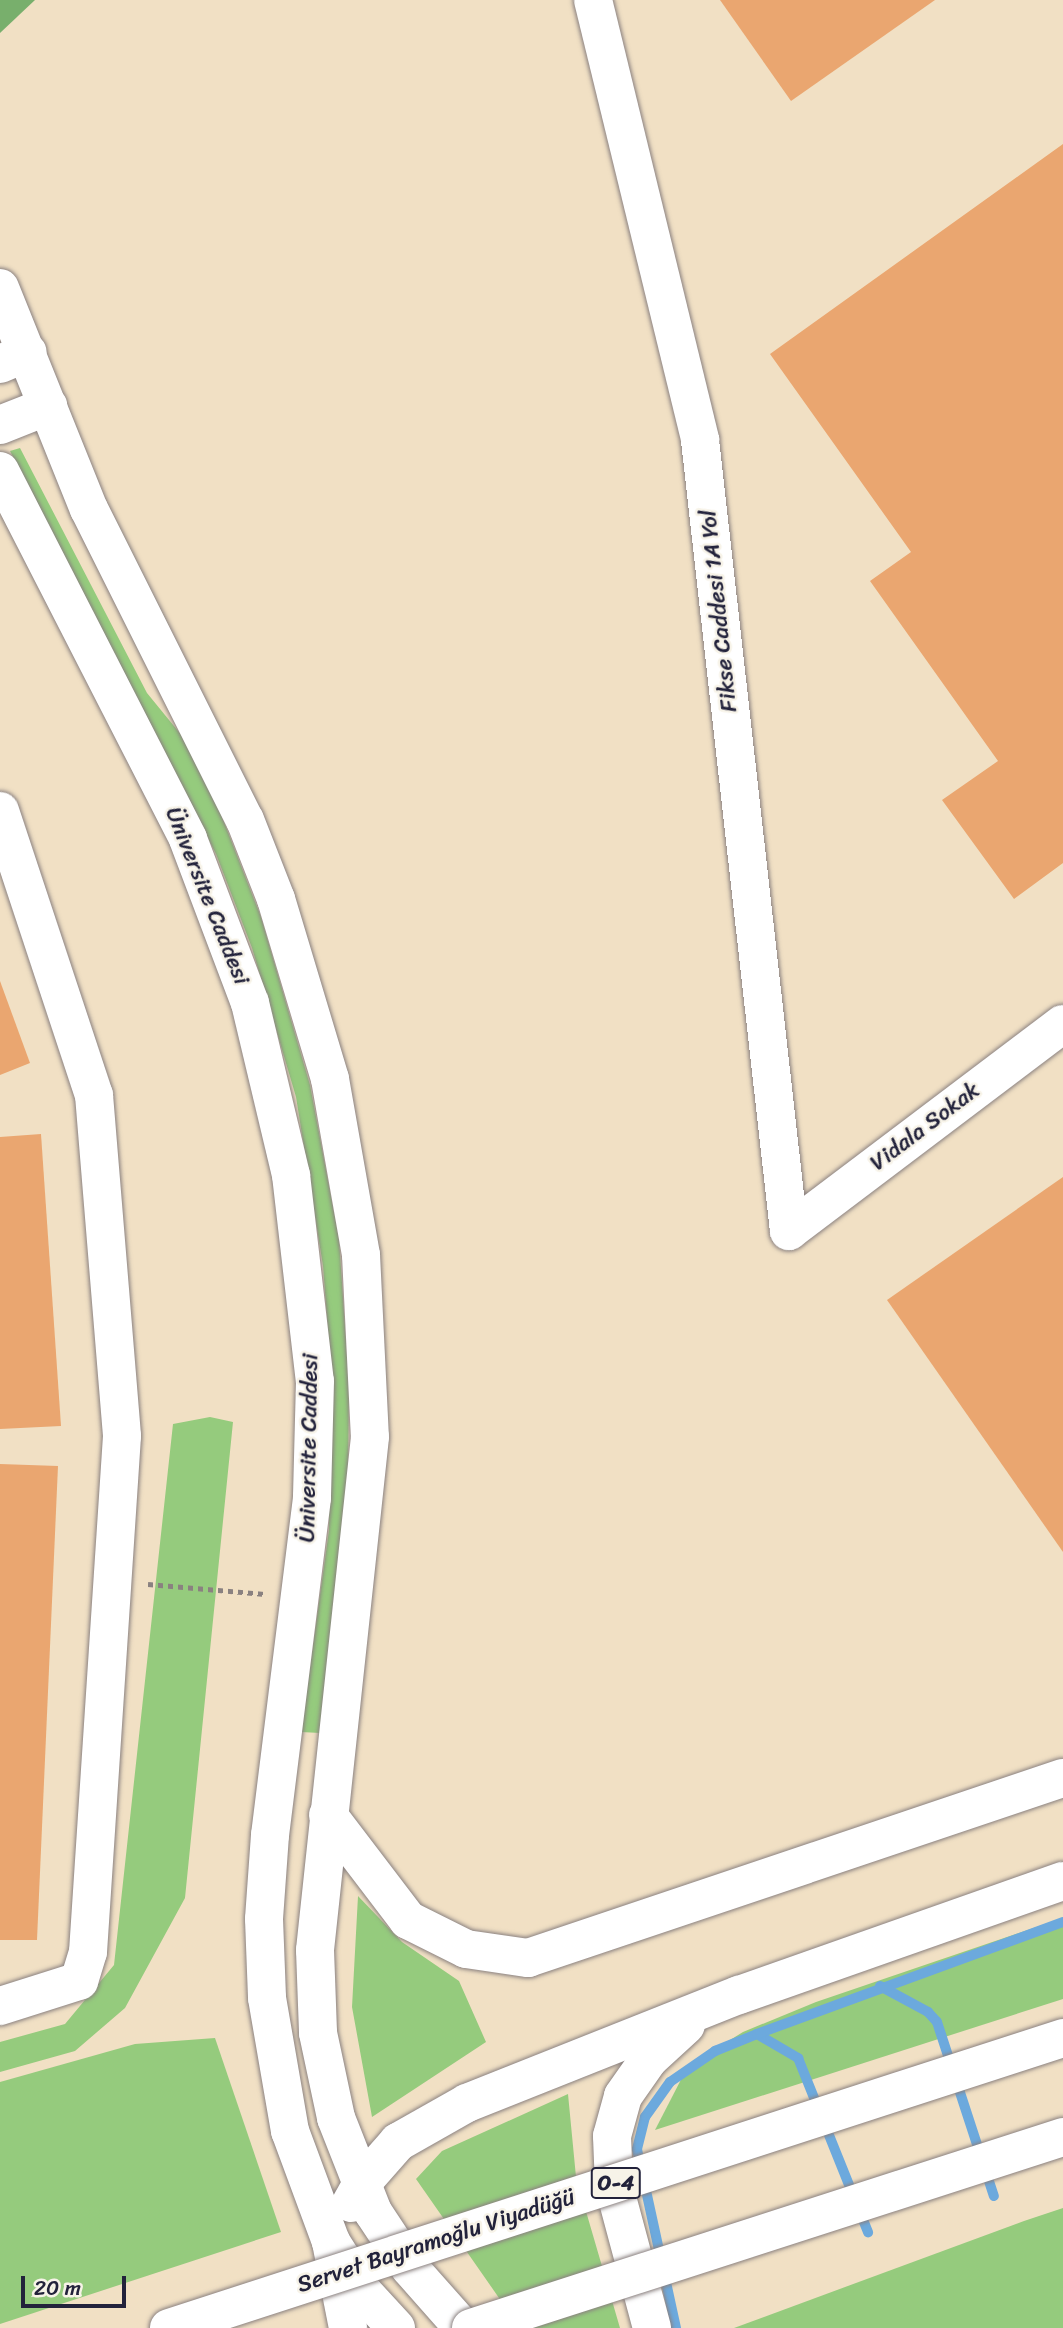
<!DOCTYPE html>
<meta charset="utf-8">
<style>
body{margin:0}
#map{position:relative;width:1063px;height:2328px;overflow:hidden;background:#f1e0c4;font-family:Sriracha,sans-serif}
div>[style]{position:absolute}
.green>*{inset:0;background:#95cb7d}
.forest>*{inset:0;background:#78af6c}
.stream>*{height:10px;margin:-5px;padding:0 5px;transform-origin:5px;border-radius:5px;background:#6ca9dd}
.building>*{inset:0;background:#eaa670}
.path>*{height:4.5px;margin-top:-2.25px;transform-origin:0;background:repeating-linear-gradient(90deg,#8a8180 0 5px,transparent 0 10px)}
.roads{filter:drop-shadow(0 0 2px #8a8180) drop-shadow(0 0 2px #8a8180)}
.minor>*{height:38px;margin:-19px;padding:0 19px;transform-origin:19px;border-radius:19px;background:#fff}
.major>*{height:38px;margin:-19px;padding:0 19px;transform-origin:19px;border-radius:19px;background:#fff}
.bridges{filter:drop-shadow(0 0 2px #8a8180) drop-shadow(0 0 2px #8a8180)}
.highway-bridge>*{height:38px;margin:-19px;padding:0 19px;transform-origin:19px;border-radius:19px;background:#fff}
span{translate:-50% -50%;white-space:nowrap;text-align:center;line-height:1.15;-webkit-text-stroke:5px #f7f3e8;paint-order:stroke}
.shield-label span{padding:2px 5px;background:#f7f3e8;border:2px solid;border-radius:5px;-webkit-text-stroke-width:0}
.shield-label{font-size:21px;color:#22223b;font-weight:700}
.street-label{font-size:23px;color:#22223b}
.scale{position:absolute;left:21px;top:2276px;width:105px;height:32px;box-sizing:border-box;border:4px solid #22223b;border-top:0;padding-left:9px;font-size:21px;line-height:24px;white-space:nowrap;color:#22223b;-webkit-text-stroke:5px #f7f3e8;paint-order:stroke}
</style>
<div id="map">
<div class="green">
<div style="clip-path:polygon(20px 448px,147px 693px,187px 742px,217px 804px,261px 917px,310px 1085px,339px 1239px,349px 1385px,348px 1484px,320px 1733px,301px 1732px,329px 1530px,330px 1358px,323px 1266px,296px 1097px,252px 948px,216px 854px,10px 451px)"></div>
<div style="clip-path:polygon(210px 1417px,233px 1422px,185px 1898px,125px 2008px,75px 2051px,0 2072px,0 2042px,65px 2024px,114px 1965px,173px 1424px)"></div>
<div style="clip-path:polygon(358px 1896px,402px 1942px,459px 1981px,486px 2042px,372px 2117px,352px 2007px)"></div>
<div style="clip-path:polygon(1063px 1918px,1063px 1999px,655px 2130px,688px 2066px,743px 2032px,816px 2002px)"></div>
<div style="clip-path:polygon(215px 2038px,281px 2232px,0 2324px,0 2082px,135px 2044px)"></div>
<div style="clip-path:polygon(568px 2094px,576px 2177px,620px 2328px,520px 2328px,416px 2179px,442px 2151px)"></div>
<div style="clip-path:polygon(1063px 2208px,1063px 2328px,734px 2328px,1024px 2221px)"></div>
</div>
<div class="forest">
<div style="clip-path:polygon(0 0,35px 0,0 33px)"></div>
</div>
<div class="stream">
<div style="left:880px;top:1986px;width:55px;rotate:28.4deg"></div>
<div style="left:928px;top:2012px;width:13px;rotate:48deg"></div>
<div style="left:937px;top:2022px;width:183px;rotate:71.9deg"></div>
<div style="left:757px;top:2034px;width:48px;rotate:30.3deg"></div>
<div style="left:798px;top:2058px;width:188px;rotate:68.1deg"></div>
<div style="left:676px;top:2328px;width:183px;rotate:-102.3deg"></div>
<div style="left:637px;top:2149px;width:33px;rotate:-76deg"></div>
<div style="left:645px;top:2117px;width:43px;rotate:-54.5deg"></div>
<div style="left:670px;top:2082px;width:55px;rotate:-34.6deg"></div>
<div style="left:715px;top:2051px;width:45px;rotate:-22deg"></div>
<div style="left:757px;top:2034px;width:326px;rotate:-20.1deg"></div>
</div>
<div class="building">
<div style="clip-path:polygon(720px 0,935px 0,791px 101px)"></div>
<div style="clip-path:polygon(1063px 144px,1063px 863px,1014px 899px,942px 800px,998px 761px,870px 581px,911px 552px,770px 354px)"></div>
<div style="clip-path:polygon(0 981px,30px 1063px,0 1075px)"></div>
<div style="clip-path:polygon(41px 1134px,61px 1426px,0 1429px,0 1137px)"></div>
<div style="clip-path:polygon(1063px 1177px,1063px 1552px,887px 1300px)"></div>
<div style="clip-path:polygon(0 1464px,58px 1466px,37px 1940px,0 1940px)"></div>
</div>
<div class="path">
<div style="left:148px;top:1584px;width:117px;rotate:4.9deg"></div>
</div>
<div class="roads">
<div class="minor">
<div style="left:593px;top:0;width:453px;rotate:76.3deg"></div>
<div style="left:700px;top:440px;width:796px;rotate:83.58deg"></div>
<div style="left:0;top:364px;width:30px;rotate:-23deg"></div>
<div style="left:0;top:425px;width:52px;rotate:-21.6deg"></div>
<div style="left:0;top:811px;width:299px;rotate:71.7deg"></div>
<div style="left:94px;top:1095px;width:342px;rotate:85.3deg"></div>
<div style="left:122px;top:1436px;width:517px;rotate:93.77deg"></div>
<div style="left:88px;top:1952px;width:30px;rotate:107deg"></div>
<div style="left:79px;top:1981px;width:83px;rotate:162.4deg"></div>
<div style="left:789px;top:1231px;width:343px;rotate:-37.1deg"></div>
<div style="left:331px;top:2242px;width:88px;rotate:78.8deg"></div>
</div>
<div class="major">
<div style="left:0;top:288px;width:238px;rotate:68.1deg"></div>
<div style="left:89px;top:509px;width:348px;rotate:63.4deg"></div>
<div style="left:245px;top:820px;width:85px;rotate:68.6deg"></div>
<div style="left:276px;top:899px;width:188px;rotate:73.3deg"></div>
<div style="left:330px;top:1079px;width:179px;rotate:80deg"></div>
<div style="left:361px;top:1255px;width:182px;rotate:87.2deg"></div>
<div style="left:370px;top:1437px;width:516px;rotate:96.12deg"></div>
<div style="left:315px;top:1950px;width:83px;rotate:87.9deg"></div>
<div style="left:318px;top:2033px;width:87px;rotate:78deg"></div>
<div style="left:336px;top:2118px;width:101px;rotate:68.5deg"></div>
<div style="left:373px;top:2212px;width:67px;rotate:56.5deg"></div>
<div style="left:410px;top:2268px;width:80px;rotate:48.5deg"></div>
<div style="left:0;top:471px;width:413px;rotate:62.9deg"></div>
<div style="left:188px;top:839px;width:175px;rotate:69.3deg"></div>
<div style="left:250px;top:1003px;width:177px;rotate:76.6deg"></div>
<div style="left:291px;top:1175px;width:207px;rotate:83.4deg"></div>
<div style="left:315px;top:1381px;width:117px;rotate:91.5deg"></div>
<div style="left:312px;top:1498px;width:340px;rotate:97.1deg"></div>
<div style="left:270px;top:1835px;width:84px;rotate:94.1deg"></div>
<div style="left:264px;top:1919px;width:79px;rotate:87.8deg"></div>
<div style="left:267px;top:1998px;width:135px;rotate:80.2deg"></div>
<div style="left:290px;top:2131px;width:118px;rotate:69.7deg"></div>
<div style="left:331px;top:2242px;width:59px;rotate:57.4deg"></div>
<div style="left:363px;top:2292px;width:49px;rotate:47.5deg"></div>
<div style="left:328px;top:1815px;width:132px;rotate:52.7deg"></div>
<div style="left:408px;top:1920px;width:65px;rotate:26.6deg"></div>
<div style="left:466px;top:1949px;width:63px;rotate:8.3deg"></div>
<div style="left:528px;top:1958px;width:564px;rotate:-18.6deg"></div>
<div style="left:351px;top:2203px;width:23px;rotate:-61deg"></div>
<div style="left:362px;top:2183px;width:55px;rotate:-48.7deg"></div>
<div style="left:398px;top:2142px;width:79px;rotate:-29.5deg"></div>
<div style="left:467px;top:2103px;width:293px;rotate:-21.7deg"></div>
<div style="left:739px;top:1995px;width:343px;rotate:-19.4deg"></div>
<div style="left:652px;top:2328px;width:147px;rotate:-105deg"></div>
<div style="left:614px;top:2186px;width:50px;rotate:-92.3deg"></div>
<div style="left:612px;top:2136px;width:41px;rotate:-74.6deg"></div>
<div style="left:623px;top:2096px;width:45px;rotate:-54.9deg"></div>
<div style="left:649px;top:2059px;width:50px;rotate:-42.6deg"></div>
</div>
</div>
<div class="bridges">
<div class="highway-bridge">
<div style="left:169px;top:2328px;width:940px;rotate:-17.97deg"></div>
<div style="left:471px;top:2328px;width:622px;rotate:-17.88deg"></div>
</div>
</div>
<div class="shield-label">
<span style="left:616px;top:2183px">O-4</span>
</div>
<div class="street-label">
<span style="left:719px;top:611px;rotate:-96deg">Fikse Caddesi 1A Yol</span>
<span style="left:207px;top:896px;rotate:68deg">Üniversite Caddesi</span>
<span style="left:925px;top:1127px;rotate:-37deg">Vidala Sokak</span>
<span style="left:309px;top:1448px;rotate:-89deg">Üniversite Caddesi</span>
<span style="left:436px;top:2241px;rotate:-18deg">Servet Bayramoğlu Viyadüğü</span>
</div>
<div class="scale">20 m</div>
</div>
